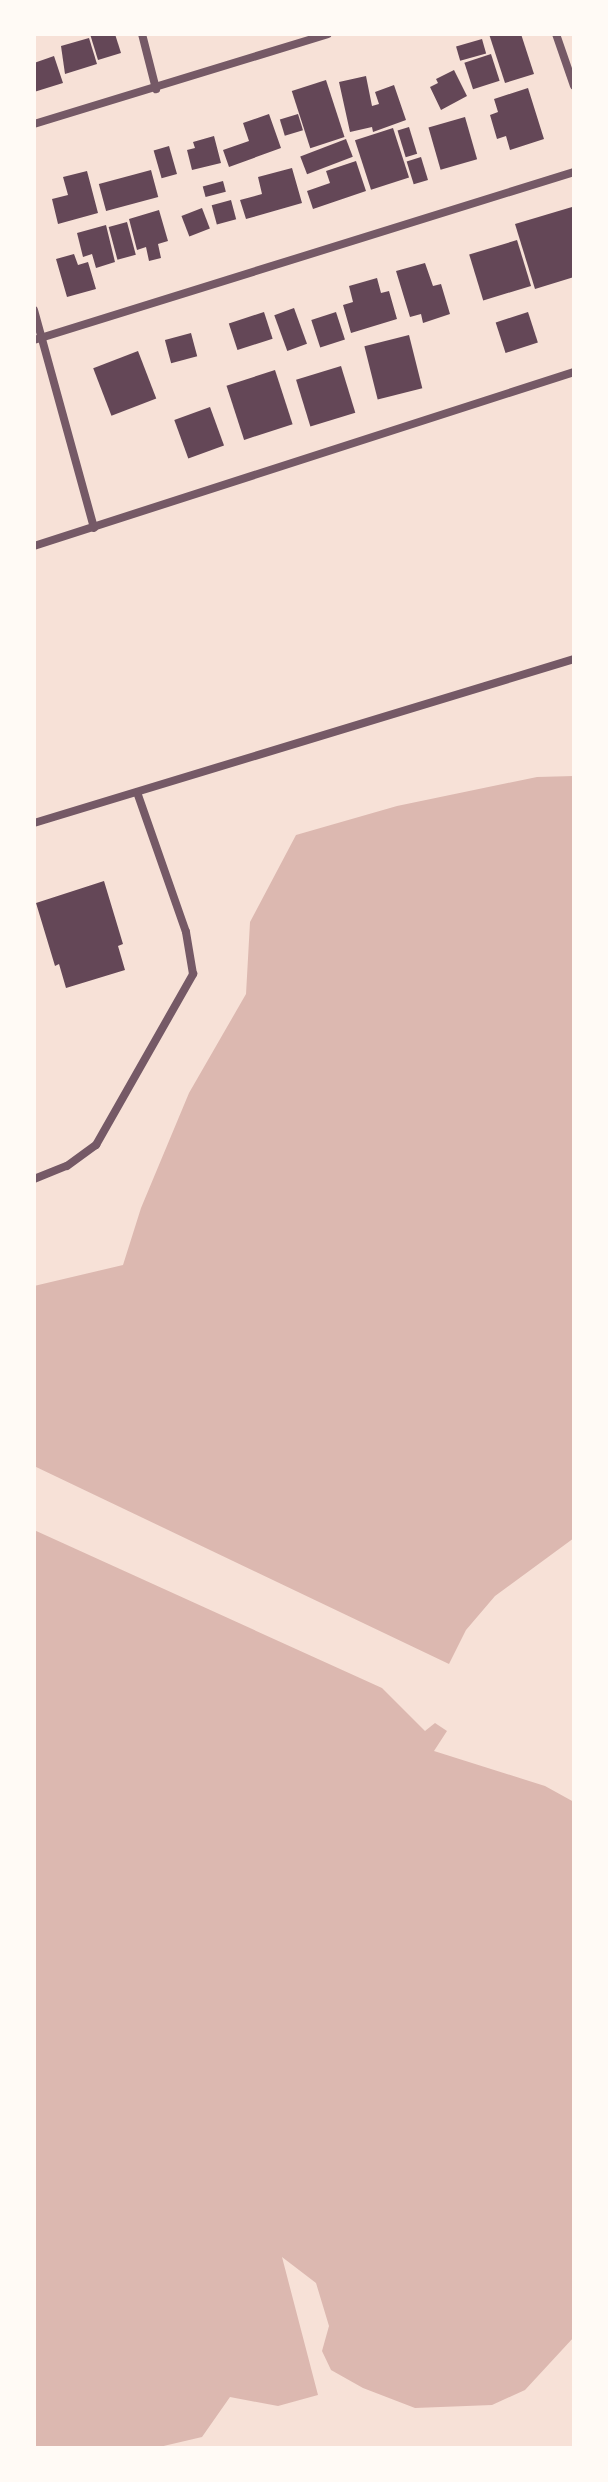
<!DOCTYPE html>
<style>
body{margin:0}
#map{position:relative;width:608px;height:2482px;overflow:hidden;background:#f7e1d7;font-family:"PT Sans Narrow",sans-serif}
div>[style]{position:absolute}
.water>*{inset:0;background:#dcb8b0}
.building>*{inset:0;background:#644757;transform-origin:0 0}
.minor>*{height:8px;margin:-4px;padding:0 4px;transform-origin:4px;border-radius:4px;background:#755966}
span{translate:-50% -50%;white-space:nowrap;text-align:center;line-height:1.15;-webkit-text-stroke:7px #fffaf5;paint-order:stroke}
.frame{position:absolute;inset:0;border:36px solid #fffaf5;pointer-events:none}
</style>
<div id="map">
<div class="water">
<div style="clip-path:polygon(574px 776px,574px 1538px,495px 1596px,466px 1630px,449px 1664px,34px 1466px,34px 1286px,123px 1265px,141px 1208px,189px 1093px,246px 994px,250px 922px,296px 835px,397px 806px,537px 777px)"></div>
<div style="clip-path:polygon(34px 1530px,382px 1688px,425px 1731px,435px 1723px,447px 1731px,434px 1751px,545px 1786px,574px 1802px,574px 2337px,525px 2390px,492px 2405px,415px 2408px,363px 2388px,331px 2370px,322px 2351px,329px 2326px,316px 2283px,282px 2257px,318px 2395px,278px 2406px,230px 2397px,202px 2437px,155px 2448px,34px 2448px)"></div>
</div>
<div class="building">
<div style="clip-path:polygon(90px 34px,115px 34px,121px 53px,98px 60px)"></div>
<div style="clip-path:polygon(489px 34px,521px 34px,534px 74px,505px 83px)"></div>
<div style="clip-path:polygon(89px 38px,97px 64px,65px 74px,61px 46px)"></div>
<div style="left:482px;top:39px;width:15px;height:27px;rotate:74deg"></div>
<div style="left:491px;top:54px;width:28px;height:28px;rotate:72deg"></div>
<div style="clip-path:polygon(54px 56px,63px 83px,34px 92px,34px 63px)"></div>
<div style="clip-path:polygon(454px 70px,467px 96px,441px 110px,430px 87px,438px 83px,436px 79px)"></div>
<div style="clip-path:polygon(366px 76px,372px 106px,379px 104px,375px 92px,394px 85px,406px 120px,373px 132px,372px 127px,350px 132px,339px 82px)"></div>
<div style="left:326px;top:80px;width:60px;height:36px;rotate:72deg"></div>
<div style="clip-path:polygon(528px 88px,544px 139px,510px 150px,506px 136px,497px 139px,490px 115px,498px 112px,494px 99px)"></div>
<div style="clip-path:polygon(269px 114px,281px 148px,229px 167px,223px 150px,249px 141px,243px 123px)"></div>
<div style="left:298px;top:114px;width:17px;height:19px;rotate:73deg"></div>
<div style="left:465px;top:117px;width:44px;height:38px;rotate:74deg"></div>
<div style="left:409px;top:127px;width:28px;height:12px;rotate:73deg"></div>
<div style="left:393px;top:128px;width:52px;height:40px;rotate:72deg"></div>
<div style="clip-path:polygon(214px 136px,221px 163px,192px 170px,187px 150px,195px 148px,193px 142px)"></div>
<div style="left:346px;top:139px;width:19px;height:49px;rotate:69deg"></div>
<div style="left:169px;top:146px;width:29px;height:16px;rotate:74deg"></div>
<div style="left:421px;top:157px;width:24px;height:15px;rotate:73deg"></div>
<div style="clip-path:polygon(356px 161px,366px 191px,313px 209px,307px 191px,330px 183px,326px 171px)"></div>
<div style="clip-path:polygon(292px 168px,302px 203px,246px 219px,240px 200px,262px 194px,258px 177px)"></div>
<div style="left:151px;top:170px;width:28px;height:54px;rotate:75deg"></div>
<div style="clip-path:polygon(87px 171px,98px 213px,58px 224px,52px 199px,68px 195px,63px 177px)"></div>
<div style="left:223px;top:181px;width:11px;height:21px;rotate:75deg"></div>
<div style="left:231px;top:200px;width:20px;height:20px;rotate:75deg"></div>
<div style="clip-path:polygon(572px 207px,574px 277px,535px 289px,515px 224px)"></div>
<div style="left:202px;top:208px;width:22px;height:22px;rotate:69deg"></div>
<div style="clip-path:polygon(159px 210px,168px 241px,158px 244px,161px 258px,149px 261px,146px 247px,137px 250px,129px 219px)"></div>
<div style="left:127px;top:222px;width:34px;height:19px;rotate:75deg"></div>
<div style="clip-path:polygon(106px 225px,115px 262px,96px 268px,92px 254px,83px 257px,77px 233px)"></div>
<div style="left:517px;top:240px;width:48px;height:50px;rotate:73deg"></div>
<div style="clip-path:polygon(74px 254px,78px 265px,88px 262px,96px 289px,67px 297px,56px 259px)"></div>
<div style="clip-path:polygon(425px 263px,433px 286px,441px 284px,450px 314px,423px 323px,421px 314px,410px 317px,396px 271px)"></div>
<div style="clip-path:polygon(377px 278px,381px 293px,389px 291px,397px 319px,351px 333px,343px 305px,353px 302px,349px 286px)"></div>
<div style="left:294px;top:308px;width:38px;height:21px;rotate:70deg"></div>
<div style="left:264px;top:312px;width:28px;height:37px;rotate:72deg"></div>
<div style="left:336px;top:312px;width:29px;height:26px;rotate:72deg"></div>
<div style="left:528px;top:312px;width:32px;height:34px;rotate:72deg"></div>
<div style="left:191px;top:333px;width:24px;height:27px;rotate:75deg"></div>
<div style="left:409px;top:335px;width:55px;height:46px;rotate:76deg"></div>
<div style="left:138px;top:351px;width:51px;height:48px;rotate:69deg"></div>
<div style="left:341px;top:366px;width:49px;height:47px;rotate:73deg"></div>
<div style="left:275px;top:370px;width:57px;height:51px;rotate:72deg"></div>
<div style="left:210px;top:407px;width:41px;height:38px;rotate:70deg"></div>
<div style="clip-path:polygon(104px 881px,123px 944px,118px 946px,125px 970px,66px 988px,59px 964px,55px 966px,36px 903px)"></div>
</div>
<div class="minor">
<div style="left:142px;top:34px;width:57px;rotate:75.7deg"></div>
<div style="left:556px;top:34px;width:55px;rotate:70.9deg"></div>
<div style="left:34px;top:124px;width:307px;rotate:-17deg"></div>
<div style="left:34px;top:310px;width:226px;rotate:74.6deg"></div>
<div style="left:34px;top:340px;width:566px;rotate:-17.28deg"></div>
<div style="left:34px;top:546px;width:567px;rotate:-17.86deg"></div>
<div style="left:34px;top:823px;width:564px;rotate:-16.89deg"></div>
<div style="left:34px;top:1179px;width:35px;rotate:-22deg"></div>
<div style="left:67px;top:1166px;width:36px;rotate:-36deg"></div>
<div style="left:96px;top:1145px;width:197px;rotate:-60.4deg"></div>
<div style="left:193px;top:974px;width:43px;rotate:-99.5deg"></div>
<div style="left:186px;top:932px;width:148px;rotate:-109.3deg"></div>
</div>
<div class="frame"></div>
</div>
